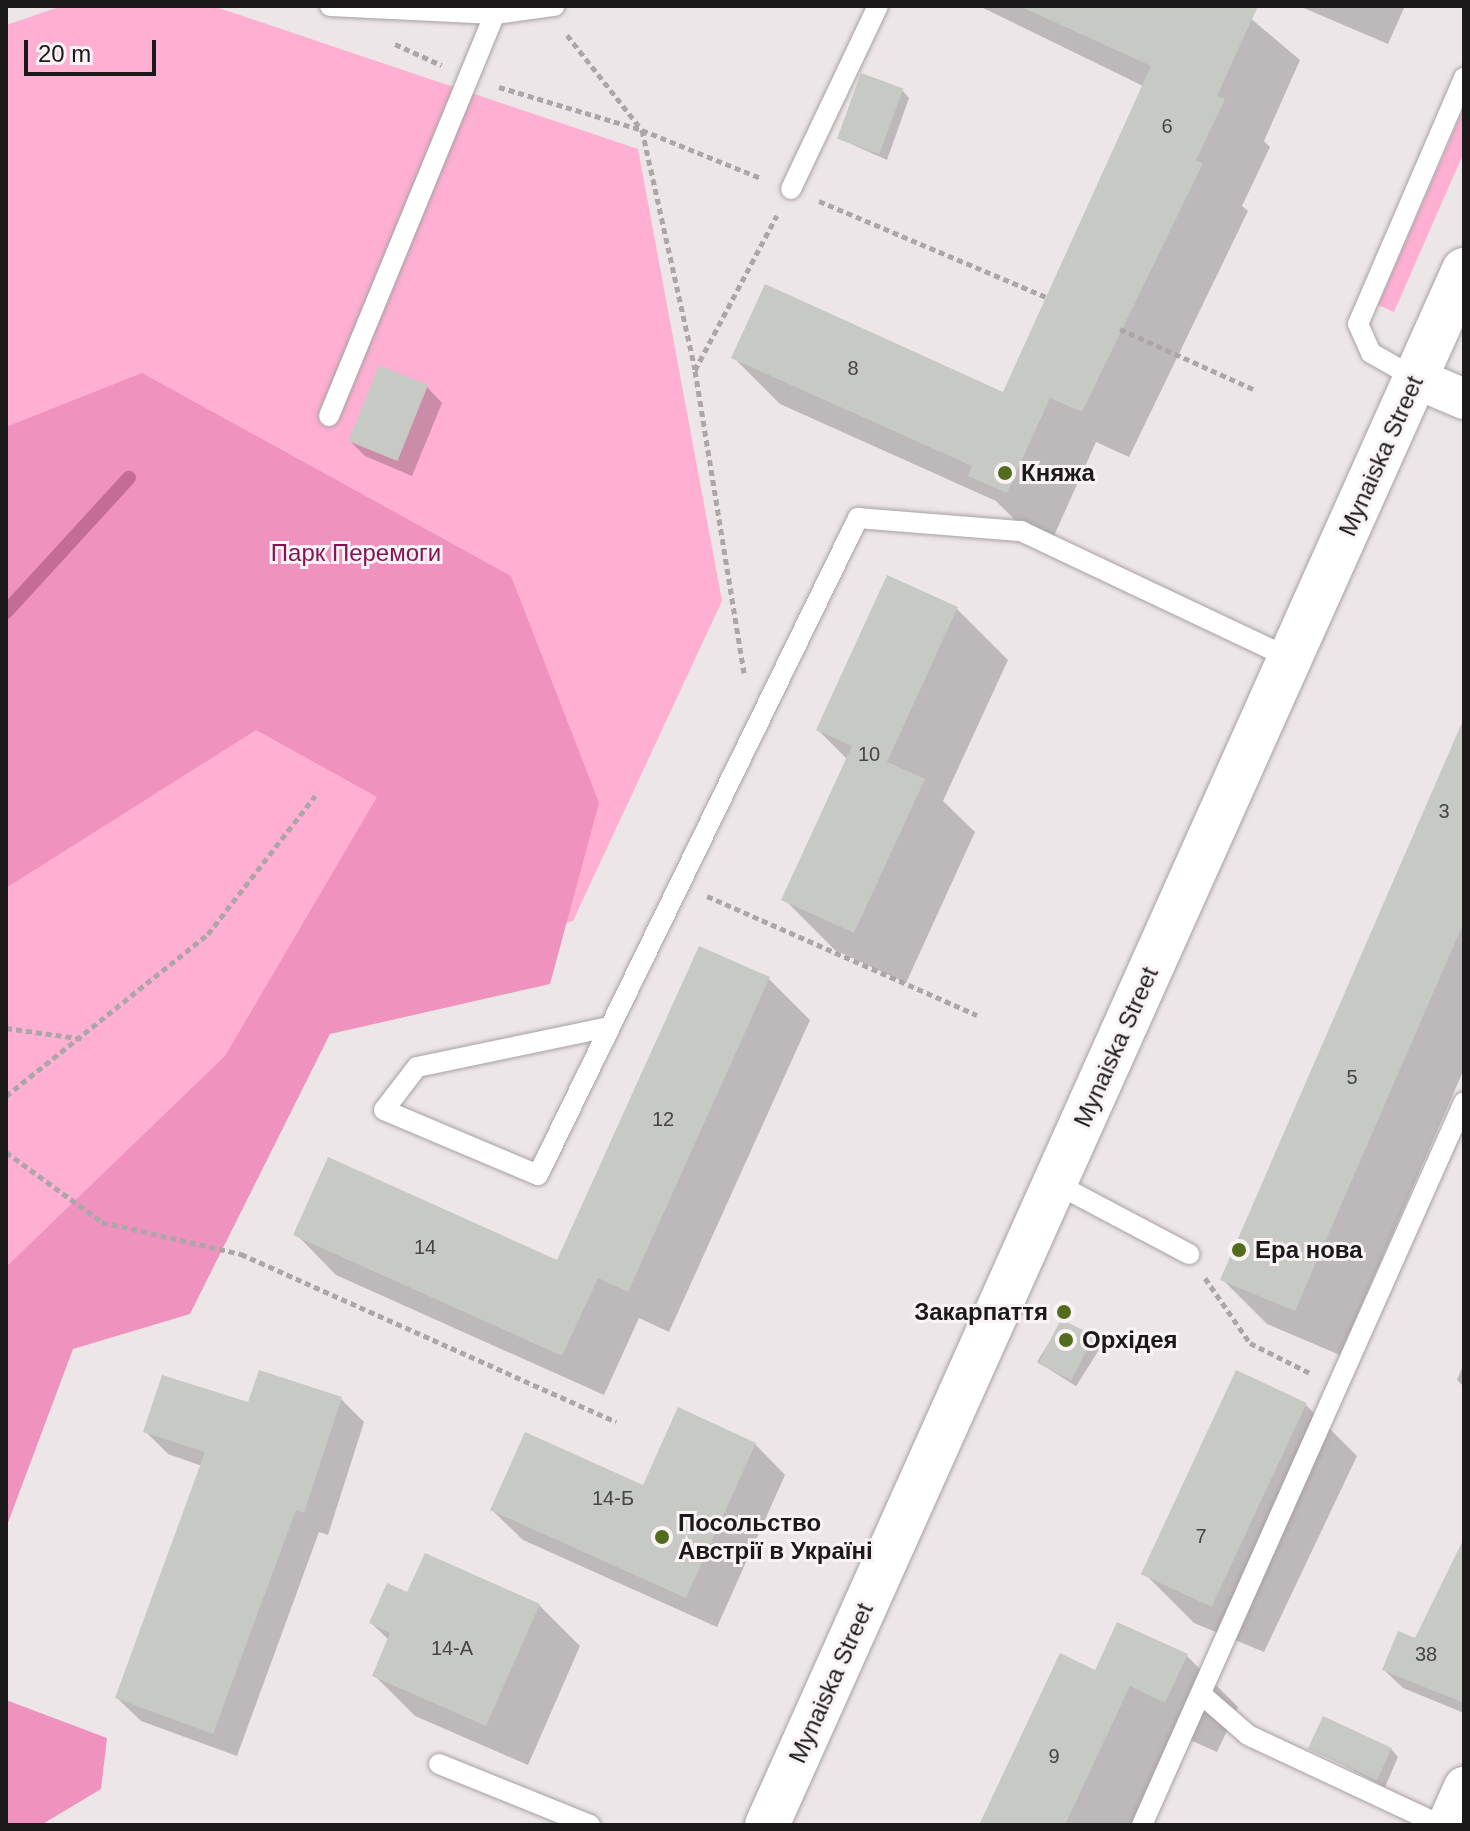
<!DOCTYPE html>
<meta charset="utf-8">
<style>
body{margin:0}
#map{position:relative;width:1470px;height:1831px;overflow:hidden;background:#ede6e8;font-family:Helvetica,sans-serif}
div>[style]{position:absolute}
.green>*{inset:0;background:#feafd2}
.forest>*{inset:0;background:#ef92bd}
.shadow>*{inset:0;background:#0003;transform-origin:0 0}
.stream>*{height:14px;margin:-7px;padding:0 7px;transform-origin:7px;border-radius:7px;background:#c56c96}
.building>*{inset:0;background:#c7c9c4;transform-origin:0 0}
.path>*{height:5px;margin-top:-2.5px;transform-origin:0;background:repeating-linear-gradient(90deg,#aca6a8 0 6px,transparent 0 10px)}
.roads{filter:drop-shadow(0 0 2px #a7a1a3) drop-shadow(0 0 2px #a7a1a3)}
.service>*{height:20px;margin:-10px;padding:0 10px;transform-origin:10px;border-radius:10px;background:#fff}
.minor>*{height:40px;margin:-20px;padding:0 20px;transform-origin:20px;border-radius:20px;background:#fff}
.secondary>*{height:44px;margin:-22px;padding:0 22px;transform-origin:22px;border-radius:22px;background:#fff}
.dots>*{width:22px;height:22px;translate:-50% -50%;box-sizing:border-box;border:4px solid #faf3f6;border-radius:50%}
span{translate:-50% -50%;white-space:nowrap;text-align:center;line-height:1.15;-webkit-text-stroke:6px #faf3f6;paint-order:stroke}
.number-label{font-size:20px;color:#464544}
.number-label span{-webkit-text-stroke-width:0}
.street-label{font-size:24px;color:#1b191a}
.poi-label{font-size:24px;color:#1b191a;font-weight:700}
.left{translate:0 -50%;text-align:left}
.right{translate:-100% -50%;text-align:right}
.park-label{font-size:24px;color:#831554}
.frame{position:absolute;inset:0;border:8px solid #1b191a;pointer-events:none}
.scale{position:absolute;left:24px;top:40px;width:132px;height:36px;box-sizing:border-box;border:4px solid #1b191a;border-top:0;padding-left:10px;font-size:24px;line-height:28px;white-space:nowrap;color:#1b191a;-webkit-text-stroke:6px #faf3f6;paint-order:stroke}
</style>
<div id="map">
<div class="green">
<div style="clip-path:polygon(62px 6px,213px 6px,638px 149px,722px 601px,573px 921px,305px 997px,6px 1371px,6px 25px)"></div>
<div style="clip-path:polygon(1464px 108px,1464px 152px,1394px 312px,1378px 305px)"></div>
</div>
<div class="forest">
<div style="clip-path:polygon(142px 373px,511px 576px,599px 803px,550px 984px,330px 1034px,190px 1314px,73px 1349px,6px 1528px,6px 1267px,225px 1056px,377px 797px,256px 730px,6px 888px,6px 427px)"></div>
<div style="clip-path:polygon(6px 1700px,107px 1738px,101px 1789px,41px 1825px,6px 1825px)"></div>
</div>
<div class="shadow">
<div style="clip-path:polygon(979px 6px,1236px 6px,1300px 60px,1264px 141px,1270px 147px,1242px 206px,1248px 211px,1129px 457px,1096px 442px,1053px 538px,1016px 521px,996px 501px,780px 404px,734px 358px,1004px 394px,1143px 86px)"></div>
<div style="clip-path:polygon(1299px 6px,1405px 6px,1388px 44px)"></div>
<div style="clip-path:polygon(902px 90px,909px 98px,887px 160px,840px 139px)"></div>
<div style="clip-path:polygon(427px 387px,442px 403px,412px 476px,365px 456px,349px 440px)"></div>
<div style="clip-path:polygon(957px 609px,1008px 660px,943px 801px,975px 832px,906px 983px,835px 950px,784px 899px,848px 760px,818px 730px)"></div>
<div style="clip-path:polygon(1464px 720px,1464px 1069px,1340px 1355px,1267px 1324px,1222px 1279px)"></div>
<div style="clip-path:polygon(769px 979px,810px 1020px,669px 1332px,639px 1318px,604px 1395px,336px 1275px,296px 1234px,558px 1263px)"></div>
<div style="left:1062px;top:1322px;width:46px;height:47px;rotate:32deg"></div>
<div style="clip-path:polygon(1464px 1363px,1464px 1387px,1457px 1380px)"></div>
<div style="clip-path:polygon(341px 1399px,364px 1422px,328px 1535px,319px 1532px,237px 1756px,141px 1721px,117px 1698px,202px 1466px,168px 1454px,145px 1431px)"></div>
<div style="clip-path:polygon(1306px 1405px,1357px 1456px,1264px 1652px,1194px 1623px,1143px 1572px)"></div>
<div style="clip-path:polygon(755px 1444px,785px 1475px,717px 1627px,523px 1540px,492px 1510px,644px 1488px)"></div>
<div style="clip-path:polygon(1464px 1542px,1464px 1713px,1403px 1688px,1384px 1670px,1416px 1640px)"></div>
<div style="clip-path:polygon(408px 1594px,539px 1605px,580px 1646px,528px 1765px,415px 1716px,374px 1675px,389px 1640px,371px 1623px)"></div>
<div style="clip-path:polygon(1187px 1656px,1238px 1707px,1217px 1752px,1181px 1736px,1139px 1825px,981px 1825px,1096px 1672px)"></div>
<div style="clip-path:polygon(1310px 1748px,1391px 1749px,1398px 1757px,1385px 1787px)"></div>
</div>
<div class="stream">
<div style="left:6px;top:612px;width:182px;rotate:-47.5deg"></div>
</div>
<div class="building">
<div style="clip-path:polygon(1019px 6px,1258px 6px,1217px 96px,1225px 99px,1196px 160px,1203px 163px,1082px 412px,1050px 398px,1007px 493px,968px 476px,972px 466px,731px 358px,765px 284px,1003px 392px,1151px 66px)"></div>
<div style="left:861px;top:73px;width:45px;height:70px;rotate:20deg"></div>
<div style="left:379px;top:365px;width:53px;height:82px;rotate:22deg"></div>
<div style="clip-path:polygon(887px 575px,958px 607px,887px 762px,925px 779px,854px 933px,781px 900px,852px 746px,816px 730px)"></div>
<div style="clip-path:polygon(1464px 718px,1464px 922px,1295px 1311px,1220px 1280px)"></div>
<div style="clip-path:polygon(699px 946px,770px 977px,628px 1292px,598px 1278px,562px 1356px,293px 1235px,328px 1157px,557px 1260px)"></div>
<div style="left:1061px;top:1319px;width:37px;height:50px;rotate:27deg"></div>
<div style="clip-path:polygon(259px 1370px,342px 1397px,304px 1513px,296px 1510px,213px 1734px,115px 1698px,205px 1452px,143px 1432px,162px 1375px,248px 1402px)"></div>
<div style="left:1236px;top:1370px;width:78px;height:225px;rotate:25deg"></div>
<div style="clip-path:polygon(678px 1407px,756px 1443px,686px 1598px,490px 1510px,525px 1432px,643px 1485px)"></div>
<div style="clip-path:polygon(1464px 1538px,1464px 1703px,1382px 1670px,1398px 1631px,1415px 1638px)"></div>
<div style="clip-path:polygon(425px 1553px,540px 1604px,486px 1726px,372px 1676px,390px 1633px,369px 1623px,387px 1583px,407px 1592px)"></div>
<div style="clip-path:polygon(1117px 1622px,1188px 1654px,1165px 1703px,1130px 1686px,1065px 1825px,979px 1825px,1060px 1653px,1095px 1670px)"></div>
<div style="left:1323px;top:1716px;width:76px;height:36px;rotate:25deg"></div>
</div>
<div class="path">
<div style="left:567px;top:35px;width:121px;rotate:51.7deg"></div>
<div style="left:642px;top:130px;width:245px;rotate:77.5deg"></div>
<div style="left:395px;top:44px;width:51px;rotate:24.5deg"></div>
<div style="left:499px;top:87px;width:149px;rotate:16.7deg"></div>
<div style="left:642px;top:130px;width:128px;rotate:22deg"></div>
<div style="left:819px;top:201px;width:246px;rotate:22.9deg"></div>
<div style="left:1120px;top:329px;width:146px;rotate:24.3deg"></div>
<div style="left:744px;top:673px;width:307px;rotate:-99.2deg"></div>
<div style="left:695px;top:370px;width:175px;rotate:-62.1deg"></div>
<div style="left:707px;top:896px;width:295px;rotate:23.8deg"></div>
<div style="left:6px;top:1028px;width:79px;rotate:8deg"></div>
<div style="left:6px;top:1096px;width:259px;rotate:-38.7deg"></div>
<div style="left:208px;top:934px;width:175px;rotate:-52.2deg"></div>
<div style="left:6px;top:1152px;width:119px;rotate:36.1deg"></div>
<div style="left:102px;top:1222px;width:143px;rotate:13deg"></div>
<div style="left:241px;top:1254px;width:411px;rotate:24.1deg"></div>
<div style="left:1205px;top:1278px;width:79px;rotate:55.3deg"></div>
<div style="left:1250px;top:1343px;width:67px;rotate:26.6deg"></div>
</div>
<div class="roads">
<div class="service">
<div style="left:330px;top:6px;width:165px;rotate:2.8deg"></div>
<div style="left:495px;top:14px;width:60px;rotate:-7.7deg"></div>
<div style="left:791px;top:189px;width:203px;rotate:-64.6deg"></div>
<div style="left:1415px;top:378px;width:51px;rotate:-150.4deg"></div>
<div style="left:1371px;top:353px;width:32px;rotate:-114deg"></div>
<div style="left:1358px;top:324px;width:268px;rotate:-66.7deg"></div>
<div style="left:329px;top:416px;width:435px;rotate:-67.6deg"></div>
<div style="left:609px;top:1027px;width:196px;rotate:168.2deg"></div>
<div style="left:417px;top:1067px;width:54px;rotate:127.5deg"></div>
<div style="left:384px;top:1110px;width:167px;rotate:22.9deg"></div>
<div style="left:538px;top:1175px;width:731px;rotate:-64.03deg"></div>
<div style="left:858px;top:518px;width:164px;rotate:4.6deg"></div>
<div style="left:1021px;top:531px;width:297px;rotate:25.3deg"></div>
<div style="left:1055px;top:1183px;width:152px;rotate:27.9deg"></div>
<div style="left:1201px;top:1694px;width:62px;rotate:41.1deg"></div>
<div style="left:1248px;top:1735px;width:212px;rotate:25.1deg"></div>
<div style="left:439px;top:1764px;width:163px;rotate:22deg"></div>
<div style="left:1142px;top:1825px;width:791px;rotate:-65.99deg"></div>
</div>
<div class="minor">
<div style="left:1415px;top:378px;width:53px;rotate:23.2deg"></div>
<div style="left:1447px;top:1825px;width:42px;rotate:-65.9deg"></div>
</div>
<div class="secondary">
<div style="left:767px;top:1825px;width:1704px;rotate:-65.86deg"></div>
</div>
</div>
<div class="dots">
<div style="left:1005px;top:473px;background:#526c1e"></div>
<div style="left:1239px;top:1250px;background:#526c1e"></div>
<div style="left:1064px;top:1312px;background:#526c1e"></div>
<div style="left:1066px;top:1340px;background:#526c1e"></div>
<div style="left:662px;top:1537px;background:#526c1e"></div>
</div>
<div class="number-label">
<span style="left:1167px;top:126px">6</span>
<span style="left:853px;top:368px">8</span>
<span style="left:869px;top:754px">10</span>
<span style="left:1444px;top:811px">3</span>
<span style="left:1352px;top:1077px">5</span>
<span style="left:663px;top:1119px">12</span>
<span style="left:425px;top:1247px">14</span>
<span style="left:613px;top:1498px">14-Б</span>
<span style="left:1201px;top:1536px">7</span>
<span style="left:452px;top:1648px">14-А</span>
<span style="left:1426px;top:1654px">38</span>
<span style="left:1054px;top:1756px">9</span>
</div>
<div class="street-label">
<span style="left:1381px;top:456px;rotate:-66deg">Mynaiska Street</span>
<span style="left:1116px;top:1047px;rotate:-66deg">Mynaiska Street</span>
<span style="left:831px;top:1683px;rotate:-66deg">Mynaiska Street</span>
</div>
<div class="poi-label">
<span class="left" style="left:1021px;top:473px">Княжа</span>
<span class="left" style="left:1255px;top:1250px">Ера нова</span>
<span class="right" style="left:1048px;top:1312px">Закарпаття</span>
<span class="left" style="left:1082px;top:1340px">Орхідея</span>
<span class="left" style="left:678px;top:1537px">Посольство<br>Австрії в Україні</span>
</div>
<div class="park-label">
<span style="left:356px;top:553px">Парк Перемоги</span>
</div>
<div class="frame"></div>
<div class="scale">20 m</div>
</div>
